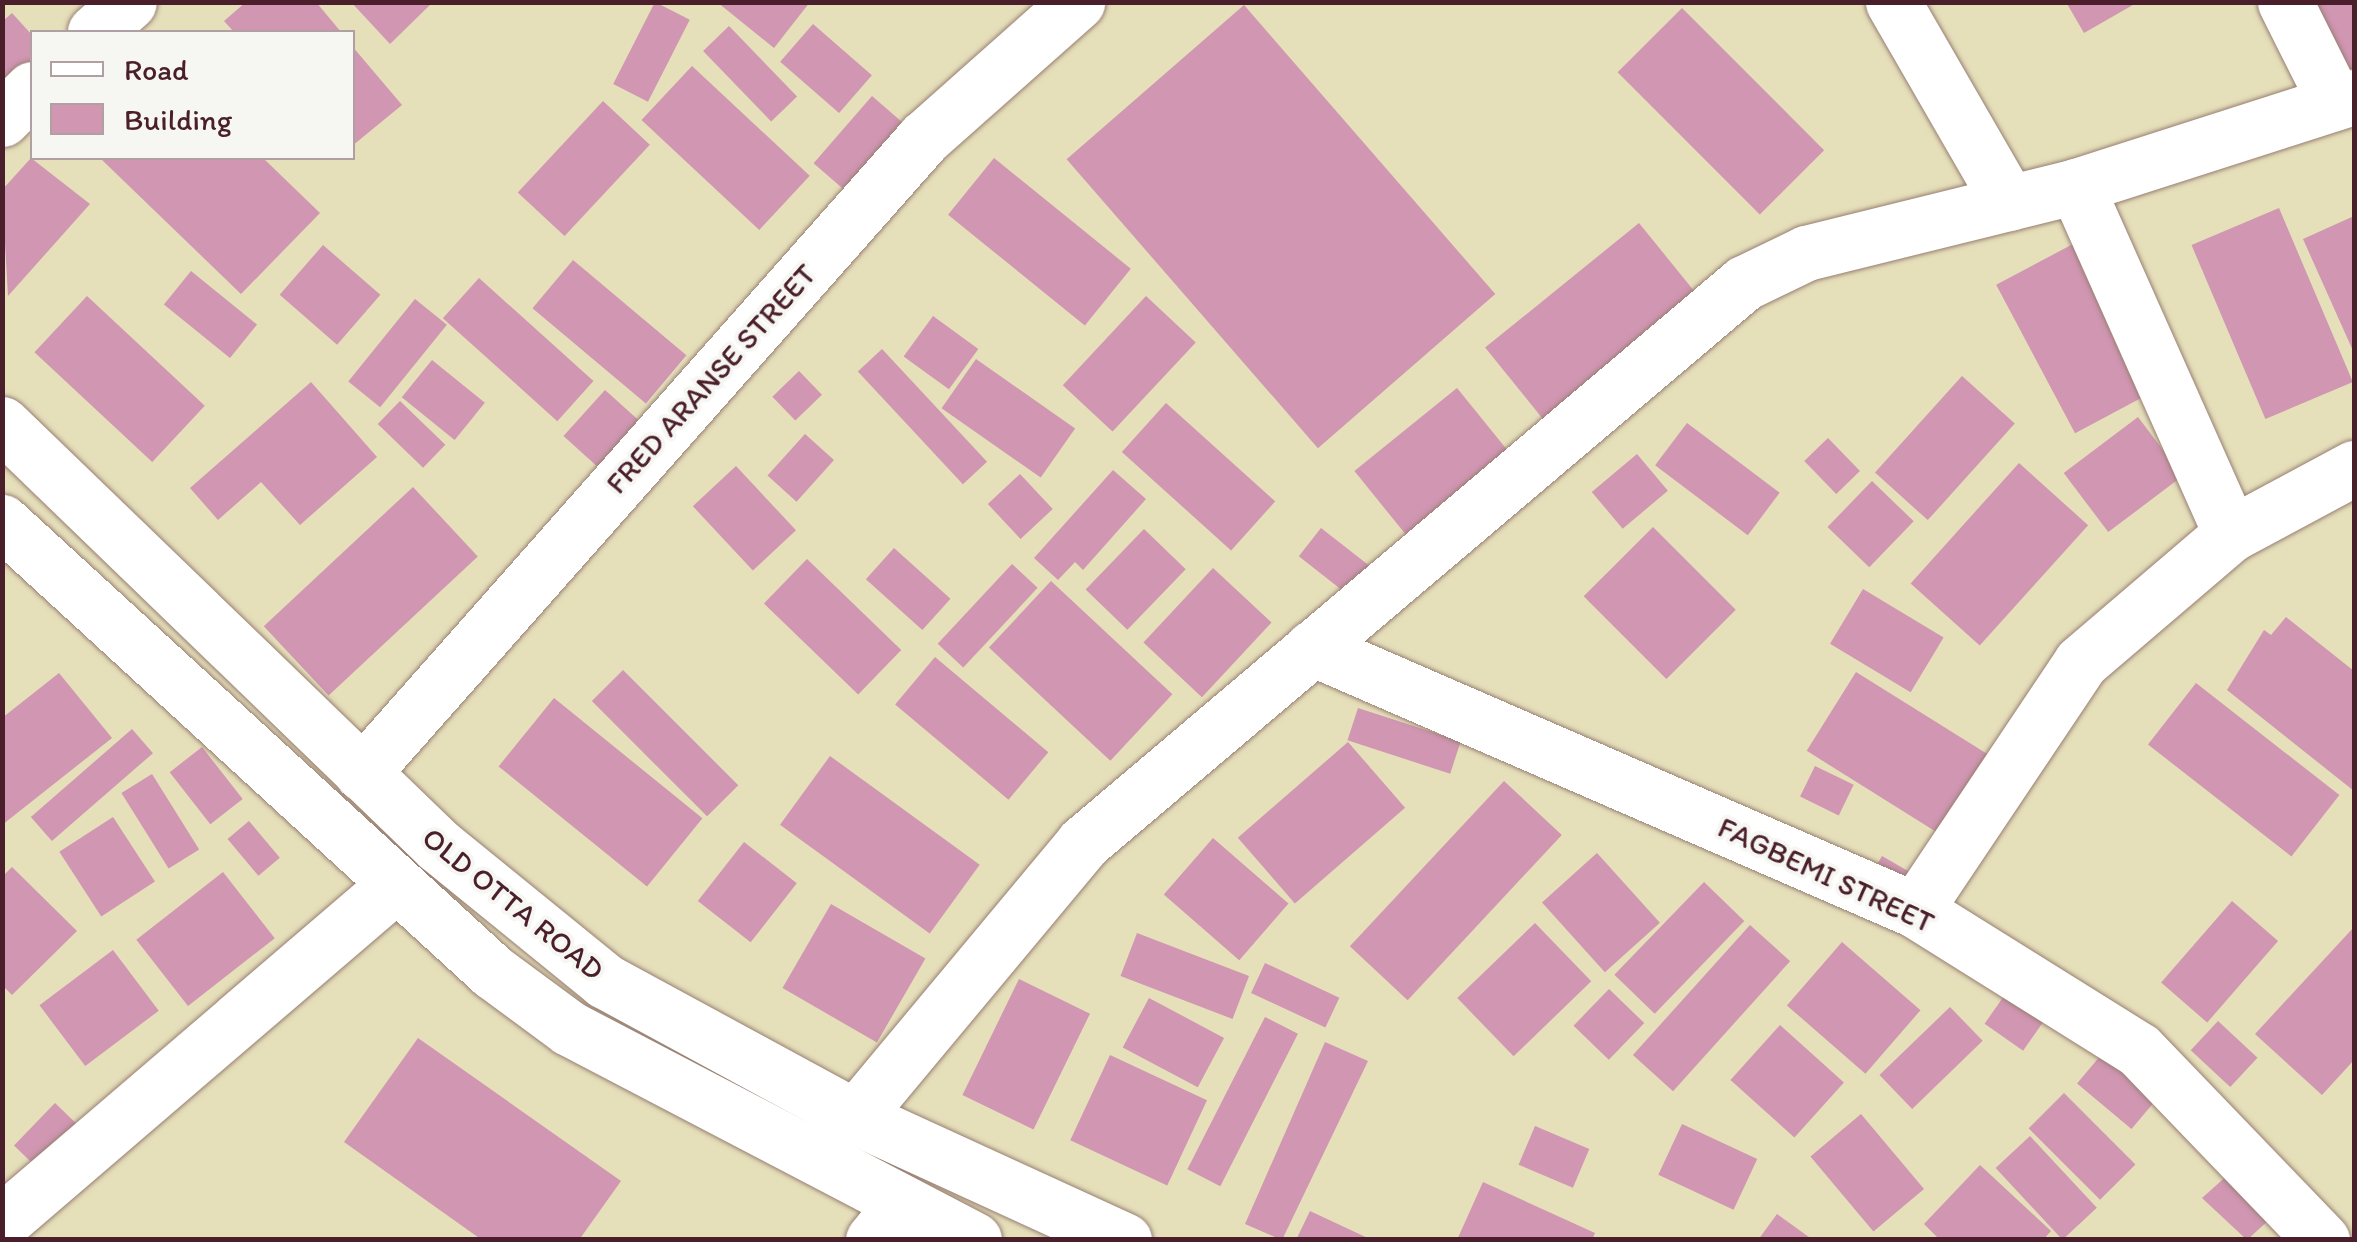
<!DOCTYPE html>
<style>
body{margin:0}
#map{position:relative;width:2357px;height:1242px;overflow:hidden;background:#e5dfba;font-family:Itim,sans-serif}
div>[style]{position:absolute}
.building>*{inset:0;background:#d096b2;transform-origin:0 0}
.roads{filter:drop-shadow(0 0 2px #987f72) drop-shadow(0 0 2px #987f72)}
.street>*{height:55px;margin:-27.5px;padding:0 27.5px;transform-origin:27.5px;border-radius:27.5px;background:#fff}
.secondary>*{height:55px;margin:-27.5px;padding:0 27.5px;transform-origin:27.5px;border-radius:27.5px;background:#fff}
span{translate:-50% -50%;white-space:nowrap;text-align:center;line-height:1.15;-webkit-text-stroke:8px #f6f6f2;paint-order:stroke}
.street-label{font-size:30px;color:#4a1f2b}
.frame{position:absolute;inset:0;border:5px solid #4a1f2b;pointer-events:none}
.legend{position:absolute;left:30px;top:30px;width:325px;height:130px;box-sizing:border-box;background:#f6f6f2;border:2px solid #b1a0a2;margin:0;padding:12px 18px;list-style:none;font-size:30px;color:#4a1f2b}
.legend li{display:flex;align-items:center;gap:20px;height:50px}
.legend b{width:50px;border:2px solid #b1a0a2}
</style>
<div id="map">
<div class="building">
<div style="clip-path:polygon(246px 2px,316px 2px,341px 32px,234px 32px,224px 21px)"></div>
<div style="clip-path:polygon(351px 2px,433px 2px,390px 44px)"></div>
<div style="left:655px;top:2px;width:39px;height:92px;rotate:27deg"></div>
<div style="clip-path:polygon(717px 2px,810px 2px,774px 48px)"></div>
<div style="clip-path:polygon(2066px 2px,2138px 2px,2084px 33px)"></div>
<div style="clip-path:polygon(2310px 2px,2354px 2px,2354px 74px,2347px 77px)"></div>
<div style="left:1244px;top:5px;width:383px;height:235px;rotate:49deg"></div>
<div style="left:1682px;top:8px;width:201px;height:91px;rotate:45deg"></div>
<div style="clip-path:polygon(12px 13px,32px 35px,32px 78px,2px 105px,2px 22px)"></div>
<div style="left:813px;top:24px;width:78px;height:50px;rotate:41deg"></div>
<div style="left:729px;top:26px;width:98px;height:36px;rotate:46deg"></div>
<div style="clip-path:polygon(352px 46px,402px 105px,352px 146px)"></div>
<div style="left:692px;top:66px;width:161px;height:74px;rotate:43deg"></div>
<div style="left:872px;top:96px;width:50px;height:89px;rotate:41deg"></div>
<div style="left:603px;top:101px;width:64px;height:125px;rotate:43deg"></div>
<div style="clip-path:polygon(31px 158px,90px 204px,8px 296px,2px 190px)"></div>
<div style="clip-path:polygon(100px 158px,263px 158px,320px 213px,241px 294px)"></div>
<div style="left:994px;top:158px;width:176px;height:73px;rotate:39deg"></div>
<div style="left:2279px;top:208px;width:189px;height:95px;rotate:67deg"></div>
<div style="clip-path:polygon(2354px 216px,2354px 353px,2303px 239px)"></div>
<div style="left:1639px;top:223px;width:93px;height:198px;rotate:51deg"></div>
<div style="left:2073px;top:244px;width:168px;height:87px;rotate:62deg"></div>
<div style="left:323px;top:245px;width:76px;height:66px;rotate:41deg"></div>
<div style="left:573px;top:260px;width:148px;height:63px;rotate:40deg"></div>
<div style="left:191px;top:271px;width:85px;height:43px;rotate:39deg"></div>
<div style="left:479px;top:278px;width:154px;height:54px;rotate:42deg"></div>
<div style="left:87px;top:296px;width:161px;height:77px;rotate:43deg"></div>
<div style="left:1146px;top:296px;width:68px;height:122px;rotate:43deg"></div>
<div style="left:415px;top:299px;width:41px;height:106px;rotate:39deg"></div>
<div style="left:933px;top:316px;width:56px;height:50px;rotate:36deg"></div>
<div style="left:882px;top:349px;width:154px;height:33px;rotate:47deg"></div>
<div style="left:976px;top:359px;width:121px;height:60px;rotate:35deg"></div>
<div style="left:432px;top:360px;width:68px;height:48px;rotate:39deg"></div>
<div style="left:799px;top:371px;width:33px;height:37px;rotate:46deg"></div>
<div style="left:1962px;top:376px;width:71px;height:130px;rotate:42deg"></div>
<div style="clip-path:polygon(311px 382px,377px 457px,300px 525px,261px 482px,218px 520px,190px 488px)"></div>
<div style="left:1457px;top:388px;width:92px;height:132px;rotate:51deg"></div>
<div style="left:605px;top:390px;width:64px;height:62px;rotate:42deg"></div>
<div style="left:400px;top:401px;width:63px;height:32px;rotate:44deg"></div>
<div style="left:1166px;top:403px;width:147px;height:66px;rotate:42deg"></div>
<div style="left:2138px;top:417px;width:74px;height:93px;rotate:53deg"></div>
<div style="left:1687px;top:423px;width:116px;height:53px;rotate:37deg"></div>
<div style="left:805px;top:434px;width:39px;height:56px;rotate:42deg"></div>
<div style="left:1828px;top:438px;width:46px;height:33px;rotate:46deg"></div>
<div style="left:1637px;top:454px;width:48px;height:59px;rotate:50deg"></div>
<div style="left:2019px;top:463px;width:93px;height:162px;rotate:42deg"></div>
<div style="left:736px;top:466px;width:88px;height:59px;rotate:47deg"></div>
<div style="clip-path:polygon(1113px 470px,1146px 499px,1083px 570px,1075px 562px,1058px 580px,1034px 558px)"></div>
<div style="left:1020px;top:474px;width:48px;height:44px;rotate:47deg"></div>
<div style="left:1872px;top:481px;width:58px;height:64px;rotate:44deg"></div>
<div style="left:413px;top:487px;width:95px;height:204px;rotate:47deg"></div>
<div style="left:1653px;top:527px;width:117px;height:98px;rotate:45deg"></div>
<div style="left:1321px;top:528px;width:65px;height:36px;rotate:38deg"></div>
<div style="left:1144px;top:529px;width:58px;height:84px;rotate:44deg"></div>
<div style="left:894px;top:548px;width:76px;height:42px;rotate:42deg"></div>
<div style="left:807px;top:559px;width:131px;height:62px;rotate:44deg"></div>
<div style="left:1012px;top:564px;width:35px;height:109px;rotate:43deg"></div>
<div style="left:1213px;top:568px;width:80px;height:102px;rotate:43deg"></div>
<div style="left:1051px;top:581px;width:166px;height:91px;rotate:43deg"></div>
<div style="left:1863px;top:589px;width:94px;height:64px;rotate:31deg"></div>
<div style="clip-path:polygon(2286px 617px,2354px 671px,2354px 791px,2227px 690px,2264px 630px,2271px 635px)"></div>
<div style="left:935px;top:657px;width:148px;height:62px;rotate:40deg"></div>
<div style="left:623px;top:670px;width:163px;height:44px;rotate:45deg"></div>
<div style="left:1856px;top:672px;width:160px;height:93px;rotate:32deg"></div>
<div style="clip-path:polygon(59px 673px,112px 738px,2px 825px,2px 718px)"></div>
<div style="left:2196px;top:683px;width:182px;height:78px;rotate:38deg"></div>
<div style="left:554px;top:698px;width:191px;height:88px;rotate:39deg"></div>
<div style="left:1358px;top:708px;width:108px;height:34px;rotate:18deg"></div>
<div style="left:132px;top:729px;width:32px;height:134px;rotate:49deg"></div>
<div style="left:1348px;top:742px;width:87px;height:146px;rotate:49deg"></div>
<div style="left:202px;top:747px;width:66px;height:41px;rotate:52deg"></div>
<div style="left:830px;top:756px;width:185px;height:85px;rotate:36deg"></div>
<div style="left:1815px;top:766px;width:43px;height:34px;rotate:26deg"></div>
<div style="left:152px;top:774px;width:89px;height:36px;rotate:58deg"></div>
<div style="left:1504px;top:781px;width:79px;height:226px;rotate:43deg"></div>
<div style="left:113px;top:817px;width:77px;height:64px;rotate:57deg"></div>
<div style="left:249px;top:821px;width:48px;height:28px;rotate:50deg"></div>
<div style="left:1213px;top:838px;width:100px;height:75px;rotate:41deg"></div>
<div style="left:744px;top:842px;width:67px;height:75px;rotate:38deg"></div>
<div style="left:1597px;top:853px;width:94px;height:74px;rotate:48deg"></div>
<div style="left:1882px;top:856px;width:38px;height:24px;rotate:30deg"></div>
<div style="clip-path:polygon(12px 867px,77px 931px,12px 995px,2px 985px,2px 877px)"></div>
<div style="left:223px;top:872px;width:84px;height:110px;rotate:52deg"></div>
<div style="left:1704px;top:882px;width:56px;height:129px;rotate:44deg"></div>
<div style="left:2232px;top:901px;width:61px;height:108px;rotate:41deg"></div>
<div style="left:831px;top:904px;width:109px;height:97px;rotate:30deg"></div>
<div style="left:1535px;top:923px;width:81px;height:108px;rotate:46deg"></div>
<div style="left:1750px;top:925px;width:54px;height:175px;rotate:42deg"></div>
<div style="clip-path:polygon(2354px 927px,2354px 1060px,2322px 1095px,2255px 1034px)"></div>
<div style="left:1137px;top:933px;width:120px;height:46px;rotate:21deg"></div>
<div style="left:1842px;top:942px;width:104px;height:84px;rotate:41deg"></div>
<div style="left:113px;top:950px;width:76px;height:92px;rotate:53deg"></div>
<div style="left:1265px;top:963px;width:82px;height:33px;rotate:25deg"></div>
<div style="left:1019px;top:979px;width:79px;height:129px;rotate:26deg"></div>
<div style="left:2011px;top:986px;width:47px;height:46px;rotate:35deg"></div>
<div style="left:1609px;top:989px;width:49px;height:51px;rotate:44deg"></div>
<div style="left:1149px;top:998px;width:85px;height:56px;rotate:28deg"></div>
<div style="left:1950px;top:1007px;width:47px;height:98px;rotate:46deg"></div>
<div style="left:1265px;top:1017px;width:37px;height:171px;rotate:27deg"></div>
<div style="left:2218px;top:1021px;width:54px;height:40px;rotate:43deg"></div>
<div style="left:1780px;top:1025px;width:86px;height:74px;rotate:42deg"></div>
<div style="clip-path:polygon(418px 1038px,621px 1181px,579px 1240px,482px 1240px,344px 1142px)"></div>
<div style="clip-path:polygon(1325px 1042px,1368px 1061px,1282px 1240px,1245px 1224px)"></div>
<div style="left:2106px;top:1049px;width:71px;height:45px;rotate:40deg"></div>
<div style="left:1110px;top:1055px;width:107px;height:94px;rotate:25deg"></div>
<div style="left:2064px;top:1093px;width:101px;height:50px;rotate:45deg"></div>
<div style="left:55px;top:1103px;width:40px;height:59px;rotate:44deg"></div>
<div style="left:1861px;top:1114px;width:98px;height:66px;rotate:50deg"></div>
<div style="left:1682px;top:1124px;width:83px;height:56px;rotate:25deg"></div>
<div style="left:1535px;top:1126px;width:59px;height:42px;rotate:23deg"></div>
<div style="left:2030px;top:1136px;width:98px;height:47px;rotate:47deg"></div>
<div style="clip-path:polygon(1980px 1165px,2051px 1231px,2043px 1240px,1940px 1240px,1924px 1224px)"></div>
<div style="clip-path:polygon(2230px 1173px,2270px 1219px,2247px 1240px,2202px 1198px)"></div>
<div style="clip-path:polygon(1483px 1182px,1595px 1233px,1592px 1240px,1457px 1240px)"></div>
<div style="clip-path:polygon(1310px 1211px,1372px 1240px,1296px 1240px)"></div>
<div style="clip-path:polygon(1777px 1214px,1813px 1240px,1758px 1240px)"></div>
</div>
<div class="roads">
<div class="street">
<div style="left:1893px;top:2px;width:232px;rotate:60deg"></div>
<div style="left:2285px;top:2px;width:112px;rotate:63.4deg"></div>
<div style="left:95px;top:32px;width:45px;rotate:-41.4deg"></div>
<div style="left:2px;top:119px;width:42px;rotate:-45deg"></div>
<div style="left:2076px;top:186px;width:381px;rotate:66deg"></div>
<div style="left:1312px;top:648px;width:657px;rotate:23.48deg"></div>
<div style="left:1915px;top:910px;width:264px;rotate:32deg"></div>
<div style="left:2139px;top:1050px;width:264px;rotate:46.1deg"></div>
<div style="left:362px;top:773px;width:848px;rotate:-48.49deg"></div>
<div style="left:924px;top:138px;width:205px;rotate:-41.6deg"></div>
<div style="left:1915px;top:910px;width:298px;rotate:-56.2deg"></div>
<div style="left:2081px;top:662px;width:197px;rotate:-40.5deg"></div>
<div style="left:2231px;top:534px;width:140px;rotate:-28.2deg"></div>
<div style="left:855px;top:1117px;width:356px;rotate:-50.2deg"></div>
<div style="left:1083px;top:843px;width:866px;rotate:-40.27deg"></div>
<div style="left:1744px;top:283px;width:69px;rotate:-25.8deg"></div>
<div style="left:1806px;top:253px;width:278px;rotate:-13.9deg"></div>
<div style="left:2076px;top:186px;width:292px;rotate:-17.8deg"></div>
<div style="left:2px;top:1222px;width:518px;rotate:-40.61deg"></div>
<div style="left:873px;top:1240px;width:43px;rotate:-50.7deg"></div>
</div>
<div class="secondary">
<div style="left:2px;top:424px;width:607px;rotate:44deg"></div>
<div style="left:439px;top:846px;width:214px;rotate:39.1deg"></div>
<div style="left:605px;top:981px;width:285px;rotate:28.5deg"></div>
<div style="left:855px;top:1117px;width:296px;rotate:24.6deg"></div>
<div style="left:2px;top:522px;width:666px;rotate:42.51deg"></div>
<div style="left:493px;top:972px;width:94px;rotate:36.4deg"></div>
<div style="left:569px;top:1028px;width:457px;rotate:27.6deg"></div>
</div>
</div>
<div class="street-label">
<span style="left:711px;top:379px;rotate:-48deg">FRED ARANSE STREET</span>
<span style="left:1826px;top:875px;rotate:25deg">FAGBEMI STREET</span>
<span style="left:513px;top:904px;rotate:39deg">OLD OTTA ROAD</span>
</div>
<div class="frame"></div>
<ul class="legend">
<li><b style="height:12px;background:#fff"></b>Road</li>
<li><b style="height:28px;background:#d096b2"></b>Building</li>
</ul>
</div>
